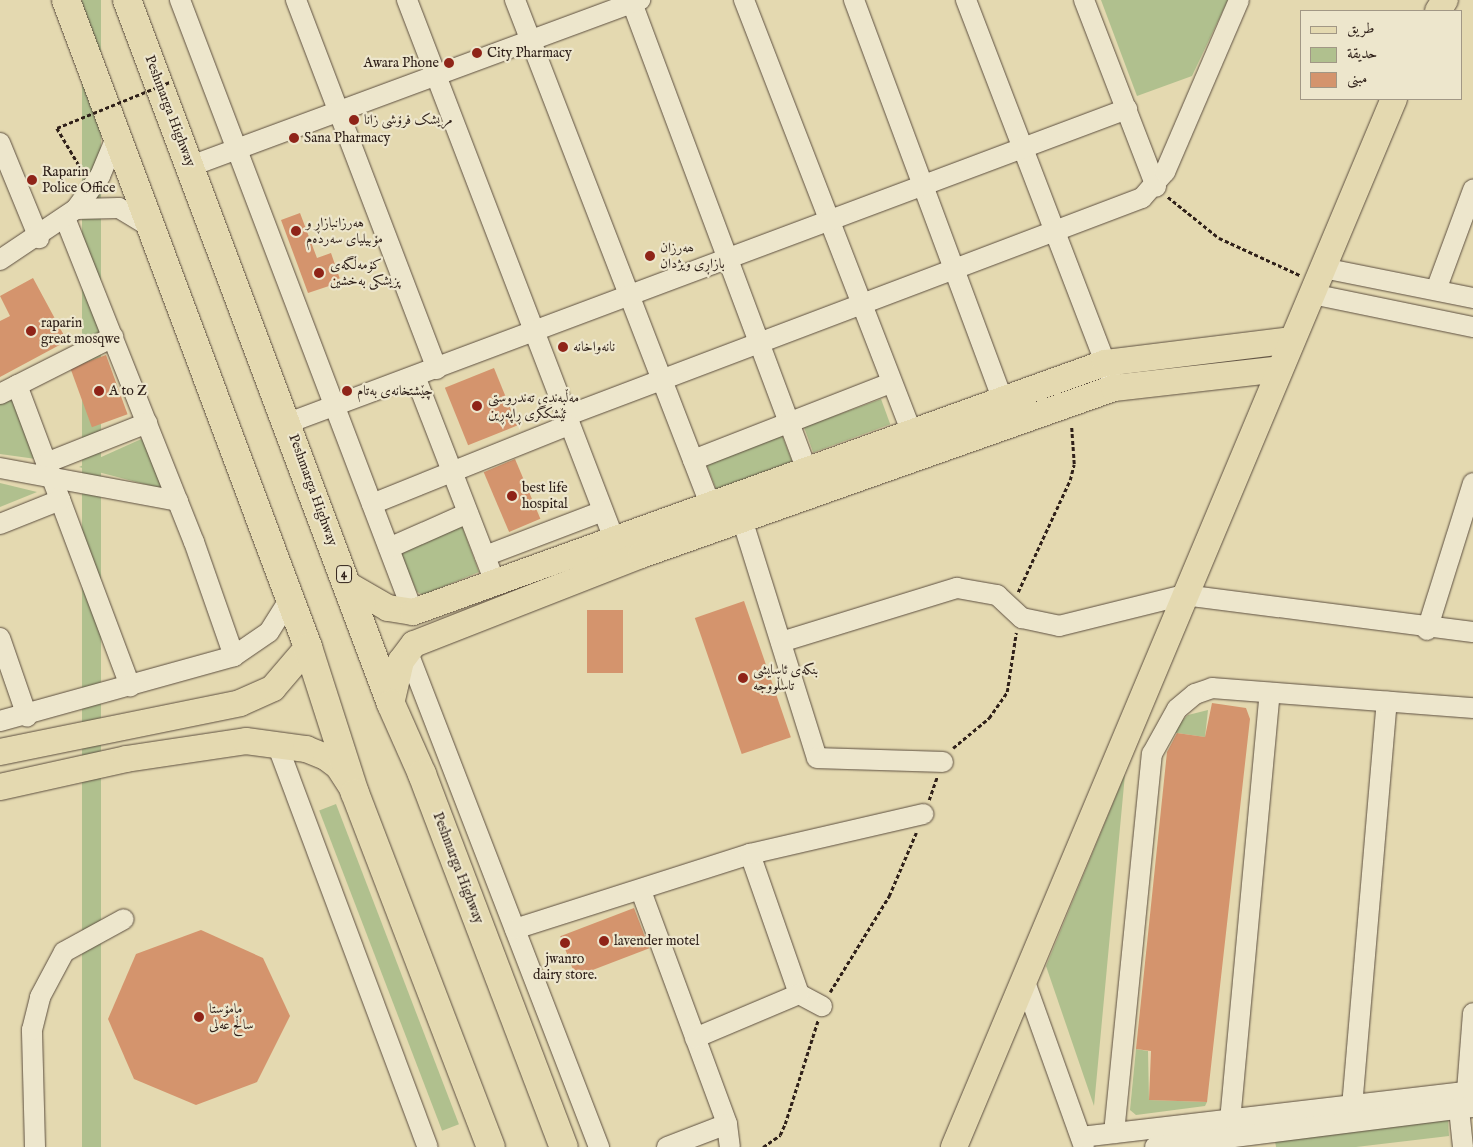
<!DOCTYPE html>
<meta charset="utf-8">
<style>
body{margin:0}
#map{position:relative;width:1473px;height:1147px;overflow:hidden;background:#e4d9b0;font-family:"IM FELL English",Amiri,serif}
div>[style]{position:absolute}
.green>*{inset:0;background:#b0c08e;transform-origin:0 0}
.building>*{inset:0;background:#d4946d;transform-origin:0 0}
.path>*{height:2.5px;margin-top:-1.25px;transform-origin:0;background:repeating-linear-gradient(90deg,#30211a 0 4px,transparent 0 6.5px)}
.roads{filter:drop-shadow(0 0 1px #5d4f40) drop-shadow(0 0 1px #5d4f40)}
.minor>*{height:20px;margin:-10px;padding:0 10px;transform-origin:10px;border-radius:10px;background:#ede6cc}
.major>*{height:26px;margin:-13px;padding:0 13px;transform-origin:13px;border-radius:13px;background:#e4d9b0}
.highway>*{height:28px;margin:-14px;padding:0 14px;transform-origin:14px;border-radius:14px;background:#e4d9b0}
.path-bridge>*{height:2.5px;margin-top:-1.25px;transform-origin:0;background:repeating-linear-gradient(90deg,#30211a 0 4px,transparent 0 6.5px)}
.dots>*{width:14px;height:14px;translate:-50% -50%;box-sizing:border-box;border:2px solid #ede6cc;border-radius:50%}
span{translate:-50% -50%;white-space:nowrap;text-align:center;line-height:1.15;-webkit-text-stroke:4.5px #ede6cc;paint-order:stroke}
.shield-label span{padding:1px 4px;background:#ede6cc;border:1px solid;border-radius:4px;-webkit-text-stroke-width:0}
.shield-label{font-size:12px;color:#30211a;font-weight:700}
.poi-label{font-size:14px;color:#30211a}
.left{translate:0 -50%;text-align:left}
.right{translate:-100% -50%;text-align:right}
.street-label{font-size:14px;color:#30211a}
.legend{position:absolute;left:1300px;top:10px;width:162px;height:90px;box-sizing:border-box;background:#ede6cc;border:1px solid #a19785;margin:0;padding:6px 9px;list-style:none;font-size:15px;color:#30211a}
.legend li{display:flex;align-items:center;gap:10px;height:25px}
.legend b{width:25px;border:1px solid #a19785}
</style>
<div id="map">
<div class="green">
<div style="left:82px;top:0;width:19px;height:1227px"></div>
<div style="clip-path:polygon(1101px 0,1228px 0,1192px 76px,1137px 96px)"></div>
<div style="clip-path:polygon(12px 396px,36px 459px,0 454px,0 403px)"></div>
<div style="left:881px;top:399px;width:27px;height:82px;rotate:70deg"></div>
<div style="left:782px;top:435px;width:28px;height:81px;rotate:69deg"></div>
<div style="clip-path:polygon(148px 436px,163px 489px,79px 467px)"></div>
<div style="clip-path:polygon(0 483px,37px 492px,0 507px)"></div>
<div style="clip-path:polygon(462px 526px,479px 572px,423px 595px,417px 592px,397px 546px)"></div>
<div style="clip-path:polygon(1208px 710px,1205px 737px,1170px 732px,1188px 715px)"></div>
<div style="clip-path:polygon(1125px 774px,1094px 1106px,1046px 966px)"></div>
<div style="left:336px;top:804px;width:343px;height:18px;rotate:69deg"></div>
<div style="clip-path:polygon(1136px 1049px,1148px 1051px,1149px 1100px,1207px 1102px,1205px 1106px,1136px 1115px,1130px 1110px)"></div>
<div style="clip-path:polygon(1448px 1120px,1449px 1136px,1356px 1147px,1276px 1147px,1275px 1141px)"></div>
</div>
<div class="building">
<div style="clip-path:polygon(300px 213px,317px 258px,331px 253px,341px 282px,308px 293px,281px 220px)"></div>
<div style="clip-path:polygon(33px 278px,67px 341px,0 377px,0 321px,10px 316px,0 296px)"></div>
<div style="left:106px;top:355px;width:63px;height:38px;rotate:70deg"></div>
<div style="left:494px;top:368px;width:62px;height:53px;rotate:68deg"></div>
<div style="left:515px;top:459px;width:65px;height:34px;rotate:67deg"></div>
<div style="left:744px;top:601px;width:144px;height:52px;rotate:71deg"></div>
<div style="left:623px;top:610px;width:63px;height:36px;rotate:90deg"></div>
<div style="clip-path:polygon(1212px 703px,1246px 708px,1250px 719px,1207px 1102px,1149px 1100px,1151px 1051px,1136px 1049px,1167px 752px,1177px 733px,1205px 737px)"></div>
<div style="left:634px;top:908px;width:43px;height:79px;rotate:69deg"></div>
<div style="clip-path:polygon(201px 930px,263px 958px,290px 1016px,257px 1082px,196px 1105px,134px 1079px,108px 1019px,136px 954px)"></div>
</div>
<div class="path">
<div style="left:57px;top:128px;width:51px;rotate:59.4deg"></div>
<div style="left:1168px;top:197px;width:65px;rotate:38.8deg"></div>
<div style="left:1219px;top:238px;width:89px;rotate:24.6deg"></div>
<div style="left:1018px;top:592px;width:123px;rotate:-65.1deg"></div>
<div style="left:1070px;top:480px;width:16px;rotate:-76deg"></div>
<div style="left:1074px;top:464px;width:39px;rotate:-94deg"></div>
<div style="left:953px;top:748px;width:47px;rotate:-39.8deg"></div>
<div style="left:989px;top:718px;width:32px;rotate:-55deg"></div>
<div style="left:1007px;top:692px;width:60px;rotate:-81.3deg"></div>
<div style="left:929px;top:800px;width:24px;rotate:-71deg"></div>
<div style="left:830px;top:992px;width:113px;rotate:-58.4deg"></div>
<div style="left:889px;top:896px;width:69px;rotate:-66.8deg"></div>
<div style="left:763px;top:1147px;width:21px;rotate:-35deg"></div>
<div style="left:780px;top:1135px;width:12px;rotate:-66deg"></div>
<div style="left:785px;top:1124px;width:109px;rotate:-72.4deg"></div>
</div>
<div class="roads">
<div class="minor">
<div style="left:180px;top:0;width:655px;rotate:69.16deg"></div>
<div style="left:296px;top:0;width:395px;rotate:69.1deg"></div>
<div style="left:407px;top:0;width:577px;rotate:68.99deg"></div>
<div style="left:515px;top:0;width:540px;rotate:68.85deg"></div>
<div style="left:631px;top:0;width:500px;rotate:69.5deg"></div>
<div style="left:744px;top:0;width:464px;rotate:68.8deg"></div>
<div style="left:854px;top:0;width:427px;rotate:69.6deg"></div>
<div style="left:966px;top:0;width:403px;rotate:69deg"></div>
<div style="left:1084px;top:0;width:200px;rotate:68.9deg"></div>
<div style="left:0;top:143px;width:103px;rotate:67.7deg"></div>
<div style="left:191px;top:166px;width:479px;rotate:-20.3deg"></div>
<div style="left:76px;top:209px;width:43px;rotate:-1.3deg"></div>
<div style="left:119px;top:208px;width:39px;rotate:31deg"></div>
<div style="left:65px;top:218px;width:349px;rotate:68.3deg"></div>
<div style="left:194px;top:542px;width:121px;rotate:70.7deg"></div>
<div style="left:0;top:260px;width:92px;rotate:-33.9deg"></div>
<div style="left:76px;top:209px;width:41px;rotate:-54deg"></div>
<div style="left:100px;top:176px;width:47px;rotate:-67.3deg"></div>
<div style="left:1323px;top:268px;width:153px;rotate:11.3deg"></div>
<div style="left:1436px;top:290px;width:107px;rotate:-69.7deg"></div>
<div style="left:1312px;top:294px;width:164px;rotate:11.6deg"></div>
<div style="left:415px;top:376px;width:221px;rotate:68.8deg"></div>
<div style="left:17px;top:385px;width:322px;rotate:69.4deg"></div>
<div style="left:0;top:394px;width:127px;rotate:-26.8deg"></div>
<div style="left:566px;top:416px;width:616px;rotate:-20.73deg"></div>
<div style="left:1142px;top:198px;width:35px;rotate:-49deg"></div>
<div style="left:1165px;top:172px;width:187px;rotate:-66.7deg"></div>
<div style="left:288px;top:423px;width:896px;rotate:-20.52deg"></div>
<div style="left:693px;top:460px;width:212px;rotate:-21.3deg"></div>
<div style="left:46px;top:463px;width:109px;rotate:-21.6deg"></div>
<div style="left:0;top:468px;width:181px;rotate:10.5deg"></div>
<div style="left:372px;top:504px;width:212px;rotate:-21.9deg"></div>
<div style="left:742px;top:519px;width:250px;rotate:72.6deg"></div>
<div style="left:817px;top:758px;width:126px;rotate:1.8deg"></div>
<div style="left:0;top:524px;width:65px;rotate:-21.8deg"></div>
<div style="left:389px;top:548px;width:86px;rotate:-23.9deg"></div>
<div style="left:485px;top:556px;width:126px;rotate:-20.9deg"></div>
<div style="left:1427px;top:630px;width:154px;rotate:-72.6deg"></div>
<div style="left:0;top:638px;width:83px;rotate:70.9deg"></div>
<div style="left:781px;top:642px;width:184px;rotate:-17.1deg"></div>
<div style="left:957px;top:588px;width:41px;rotate:9.9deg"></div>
<div style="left:997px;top:595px;width:34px;rotate:43deg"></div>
<div style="left:1022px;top:618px;width:38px;rotate:12deg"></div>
<div style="left:1059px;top:626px;width:129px;rotate:-13.9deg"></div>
<div style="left:1184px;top:595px;width:291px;rotate:7.3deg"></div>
<div style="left:407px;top:650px;width:533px;rotate:68.88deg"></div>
<div style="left:0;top:721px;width:243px;rotate:-15.5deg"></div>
<div style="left:234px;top:656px;width:42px;rotate:-34.4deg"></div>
<div style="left:269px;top:632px;width:39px;rotate:-58deg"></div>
<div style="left:277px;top:744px;width:430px;rotate:69.5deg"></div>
<div style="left:750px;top:854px;width:148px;rotate:70.7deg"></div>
<div style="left:799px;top:994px;width:26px;rotate:28deg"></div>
<div style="left:641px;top:891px;width:248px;rotate:69.7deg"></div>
<div style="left:727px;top:1124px;width:23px;rotate:83deg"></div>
<div style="left:515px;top:929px;width:247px;rotate:-17.7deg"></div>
<div style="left:750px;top:854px;width:178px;rotate:-13deg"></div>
<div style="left:1025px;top:982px;width:175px;rotate:70.3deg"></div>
<div style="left:695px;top:1038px;width:113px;rotate:-22.9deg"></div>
<div style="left:1467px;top:1091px;width:78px;rotate:-85.6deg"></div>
<div style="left:1352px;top:1107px;width:407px;rotate:-85.1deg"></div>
<div style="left:1459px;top:1109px;width:38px;rotate:84deg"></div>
<div style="left:1230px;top:1121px;width:430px;rotate:-84.7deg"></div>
<div style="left:1114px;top:1133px;width:381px;rotate:-84.3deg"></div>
<div style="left:1152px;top:754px;width:51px;rotate:-60.9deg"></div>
<div style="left:1177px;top:709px;width:23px;rotate:-40deg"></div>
<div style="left:1195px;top:694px;width:18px;rotate:-19deg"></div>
<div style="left:1212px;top:688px;width:262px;rotate:4.4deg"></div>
<div style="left:1081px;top:1137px;width:395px;rotate:-6.7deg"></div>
<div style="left:35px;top:1147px;width:117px;rotate:-91.5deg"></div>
<div style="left:32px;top:1030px;width:34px;rotate:-76deg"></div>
<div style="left:40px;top:997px;width:51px;rotate:-61.9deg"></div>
<div style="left:64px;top:952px;width:68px;rotate:-28.8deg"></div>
<div style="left:667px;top:1147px;width:64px;rotate:-21deg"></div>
<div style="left:1155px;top:1147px;width:321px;rotate:-7.2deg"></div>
</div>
<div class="major">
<div style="left:1438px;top:11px;width:13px;rotate:-58deg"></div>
<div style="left:348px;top:585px;width:46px;rotate:29.9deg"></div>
<div style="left:388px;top:608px;width:25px;rotate:9deg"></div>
<div style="left:413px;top:612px;width:735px;rotate:-19.79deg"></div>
<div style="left:1105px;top:363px;width:188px;rotate:-7deg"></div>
<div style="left:391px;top:704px;width:44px;rotate:-76.9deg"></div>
<div style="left:401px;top:661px;width:21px;rotate:-53deg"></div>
<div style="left:414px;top:644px;width:244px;rotate:-21.4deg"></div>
<div style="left:641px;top:555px;width:502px;rotate:-19.45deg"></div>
<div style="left:1114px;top:388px;width:167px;rotate:-6.5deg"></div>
<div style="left:0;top:752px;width:245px;rotate:-11.5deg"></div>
<div style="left:240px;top:703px;width:36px;rotate:-24deg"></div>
<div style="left:273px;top:688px;width:54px;rotate:-49.5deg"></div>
<div style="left:0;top:787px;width:129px;rotate:-12.5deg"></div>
<div style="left:126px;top:759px;width:121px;rotate:-8.5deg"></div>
<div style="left:246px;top:741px;width:61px;rotate:7.6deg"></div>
<div style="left:306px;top:749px;width:22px;rotate:22deg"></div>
<div style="left:326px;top:757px;width:15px;rotate:37deg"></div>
<div style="left:338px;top:766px;width:27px;rotate:57deg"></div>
<div style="left:954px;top:1147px;width:1137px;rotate:-67.23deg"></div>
</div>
<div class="highway">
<div style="left:66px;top:0;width:691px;rotate:69.49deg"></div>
<div style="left:308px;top:647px;width:153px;rotate:72.2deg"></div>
<div style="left:355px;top:793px;width:379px;rotate:69deg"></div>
<div style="left:127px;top:0;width:752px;rotate:69.44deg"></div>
<div style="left:391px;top:704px;width:77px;rotate:66.1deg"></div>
<div style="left:422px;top:774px;width:399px;rotate:69.2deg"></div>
</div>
</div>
<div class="path-bridge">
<div style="left:57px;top:128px;width:122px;rotate:-22.2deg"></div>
</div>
<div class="dots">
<div style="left:477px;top:53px;background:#8f2418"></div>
<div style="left:449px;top:63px;background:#8f2418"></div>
<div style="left:354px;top:120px;background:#8f2418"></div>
<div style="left:294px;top:138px;background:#8f2418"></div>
<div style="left:32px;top:180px;background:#8f2418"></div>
<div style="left:296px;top:231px;background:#8f2418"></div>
<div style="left:650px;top:256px;background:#8f2418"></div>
<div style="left:319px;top:273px;background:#8f2418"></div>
<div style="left:31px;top:331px;background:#8f2418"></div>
<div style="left:563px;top:347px;background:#8f2418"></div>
<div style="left:99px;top:391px;background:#8f2418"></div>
<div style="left:347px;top:391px;background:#8f2418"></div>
<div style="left:477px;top:406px;background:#8f2418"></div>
<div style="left:512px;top:496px;background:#8f2418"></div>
<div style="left:743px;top:678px;background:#8f2418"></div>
<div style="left:604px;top:941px;background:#8f2418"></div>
<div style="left:565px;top:943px;background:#8f2418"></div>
<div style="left:199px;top:1017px;background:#8f2418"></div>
</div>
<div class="shield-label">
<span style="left:344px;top:574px">4</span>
</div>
<div class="poi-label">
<span class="left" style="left:487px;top:53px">City Pharmacy</span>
<span class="right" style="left:439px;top:63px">Awara Phone</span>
<span class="left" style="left:364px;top:120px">مریشک فرۆشی زانا</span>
<span class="left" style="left:304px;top:138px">Sana Pharmacy</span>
<span class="left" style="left:42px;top:180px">Raparin<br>Police Office</span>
<span class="left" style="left:306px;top:231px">هەرزانبازاڕ و<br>مۆبیلیای سەردەم</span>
<span class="left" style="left:660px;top:256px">ھەرزان<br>بازاڕی ویژدان</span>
<span class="left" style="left:330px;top:273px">کۆمەڵگەی<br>پزیشکی بەخشین</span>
<span class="left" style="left:41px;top:331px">raparin<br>great mosqwe</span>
<span class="left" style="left:573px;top:347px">نانەواخانە</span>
<span class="left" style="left:109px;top:391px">A to Z</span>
<span class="left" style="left:357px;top:391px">چێشتخانەی بەتام</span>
<span class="left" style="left:488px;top:406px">مەڵبەندی تەندروستی<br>ئێشکگری ڕاپەڕین</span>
<span class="left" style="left:522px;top:496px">best life<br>hospital</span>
<span class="left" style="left:753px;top:678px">بنکەی ئاسایشی<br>تاسڵووجە</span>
<span class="left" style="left:614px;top:941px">lavender motel</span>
<span style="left:565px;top:967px">jwanro<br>dairy store.</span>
<span class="left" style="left:209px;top:1017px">مامۆستا<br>ساڵح عەلی</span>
</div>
<div class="street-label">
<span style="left:170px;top:111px;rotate:69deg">Peshmarga Highway</span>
<span style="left:313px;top:490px;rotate:70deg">Peshmarga Highway</span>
<span style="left:458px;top:868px;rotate:69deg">Peshmarga Highway</span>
</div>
<ul class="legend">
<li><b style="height:6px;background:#e4d9b0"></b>طريق</li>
<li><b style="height:14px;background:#b0c08e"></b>حديقة</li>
<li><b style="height:14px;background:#d4946d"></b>مبنى</li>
</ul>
</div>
